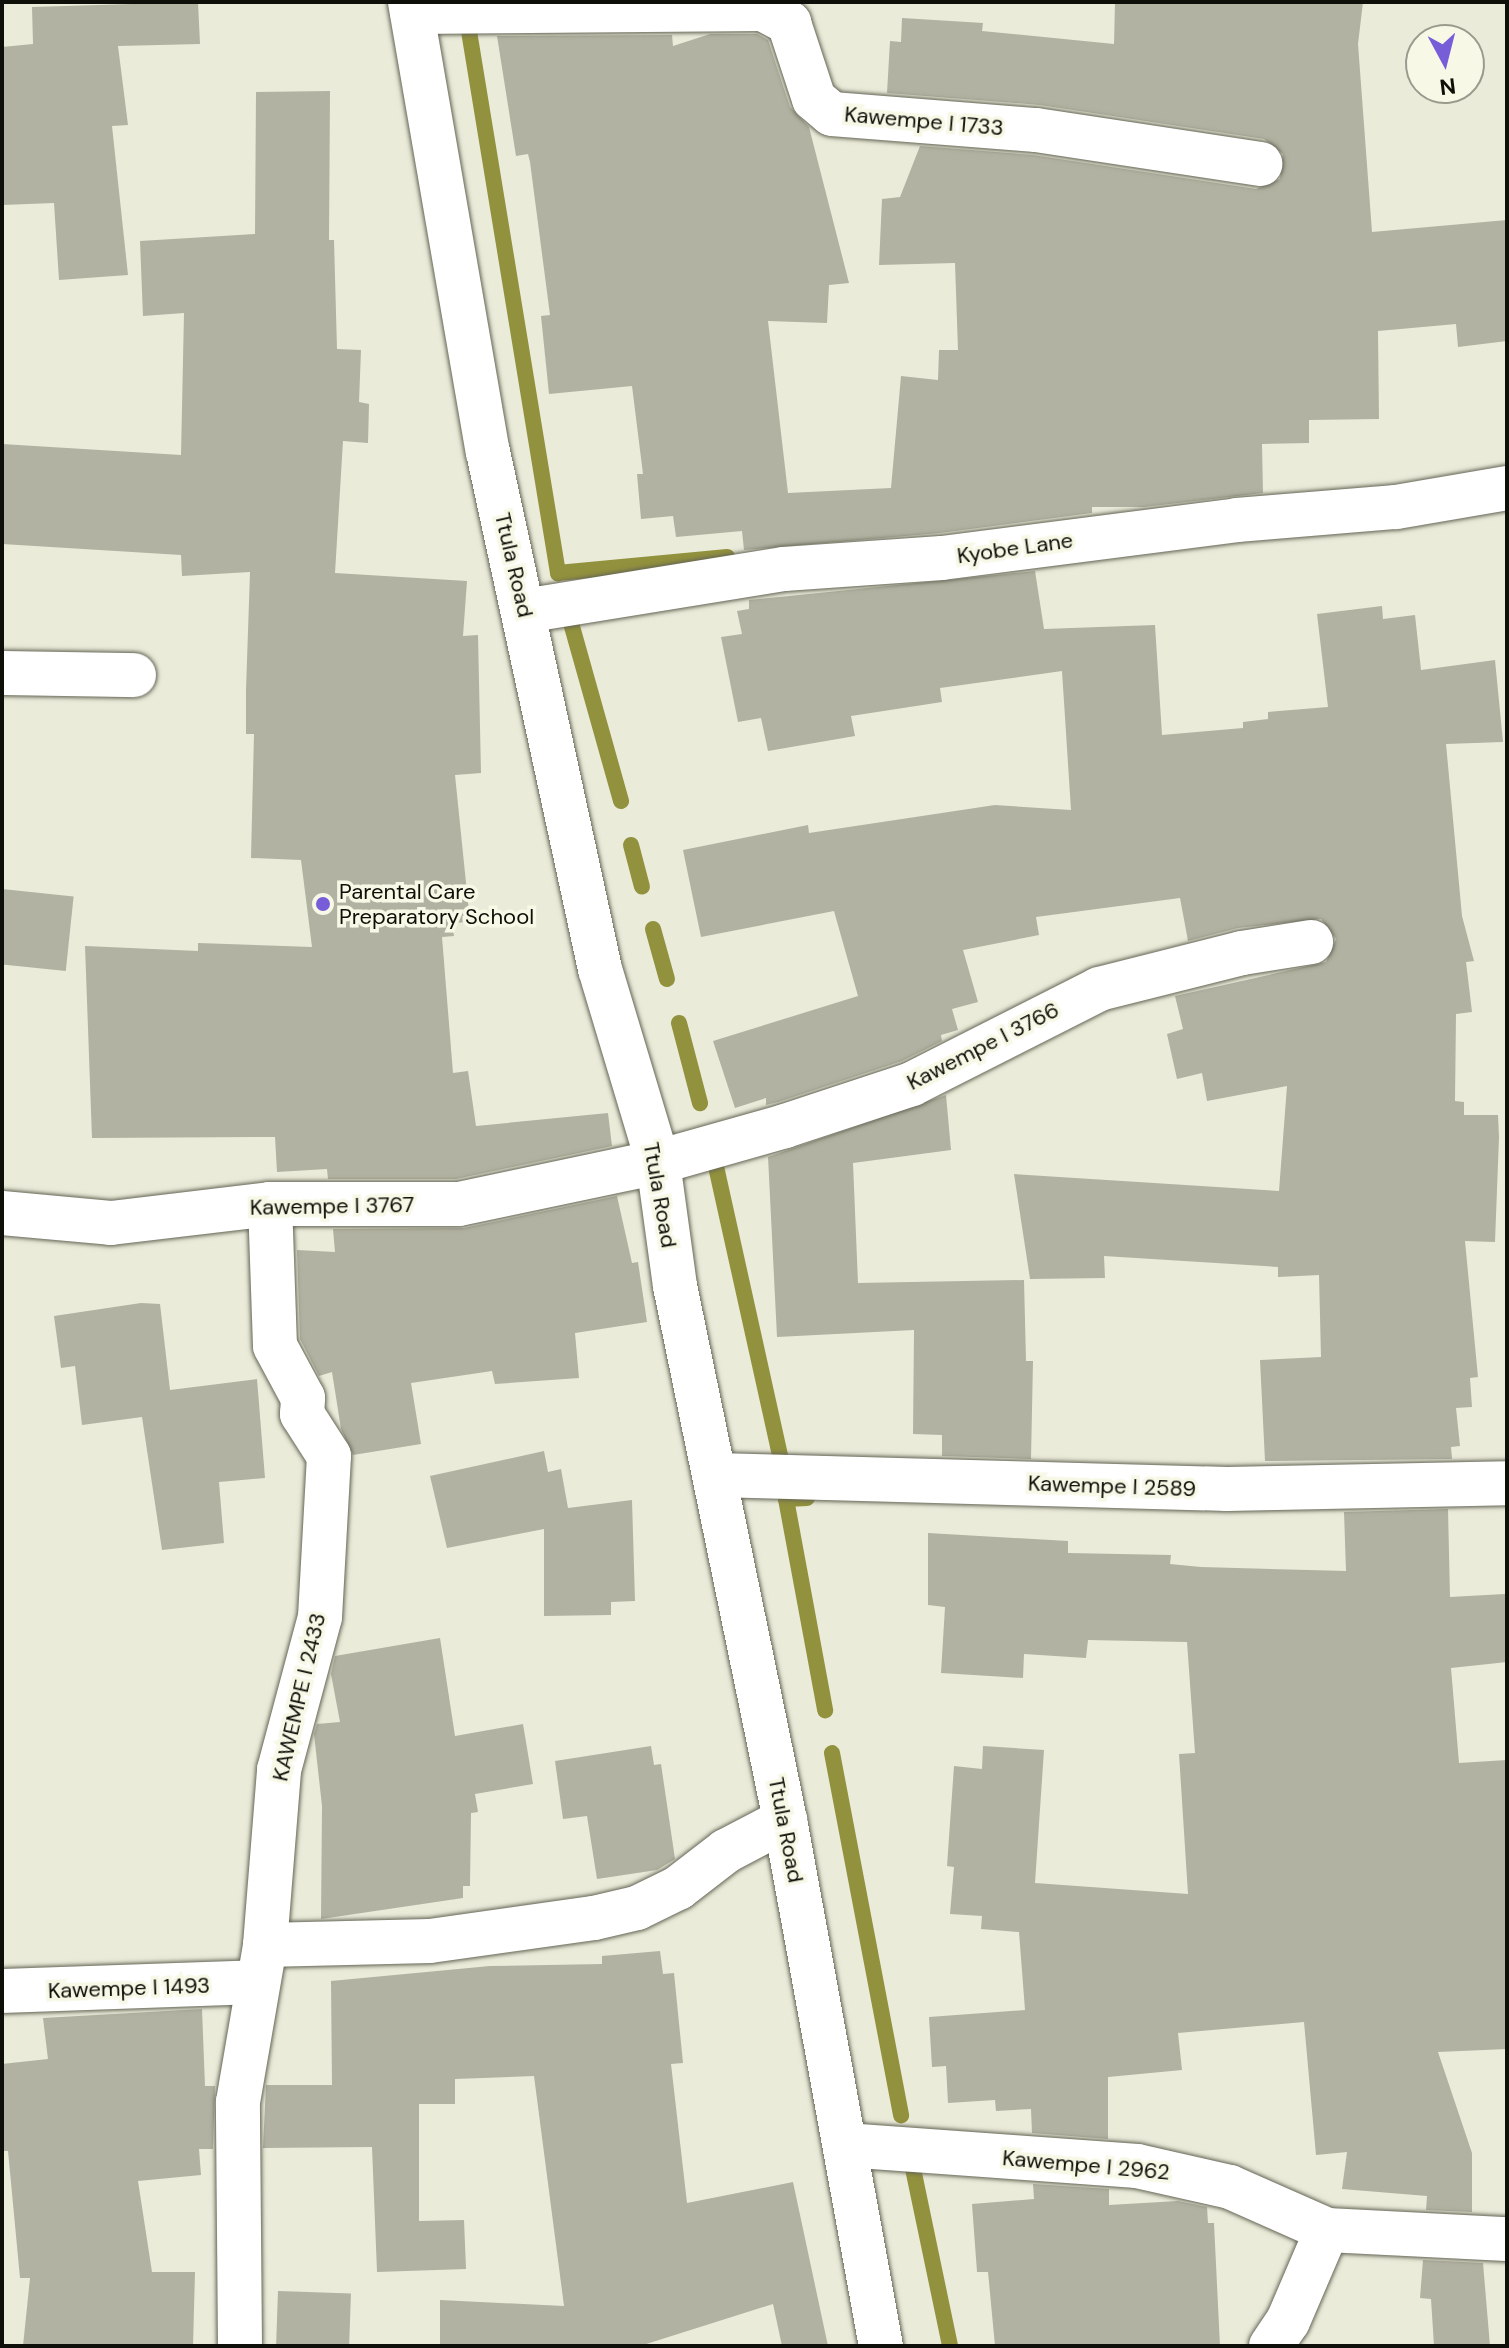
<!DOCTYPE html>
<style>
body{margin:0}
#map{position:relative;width:1509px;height:2348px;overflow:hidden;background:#eaebd9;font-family:"DM Sans",sans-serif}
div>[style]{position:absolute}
.stream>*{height:16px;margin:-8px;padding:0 8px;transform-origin:8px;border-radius:8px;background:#92913d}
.building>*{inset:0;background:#b1b2a1;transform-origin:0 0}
.roads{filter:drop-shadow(0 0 2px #656556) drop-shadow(0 0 2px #656556)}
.minor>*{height:44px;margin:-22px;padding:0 22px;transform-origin:22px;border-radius:22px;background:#fff}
.dots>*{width:22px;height:22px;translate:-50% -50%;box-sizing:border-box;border:4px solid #f7f8e6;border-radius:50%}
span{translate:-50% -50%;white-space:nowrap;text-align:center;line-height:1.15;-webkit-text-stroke:7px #f7f8e6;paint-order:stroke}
.street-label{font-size:22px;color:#0f0f09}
.poi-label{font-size:22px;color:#0f0f09}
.left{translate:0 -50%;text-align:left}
.frame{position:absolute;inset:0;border:4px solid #0f0f09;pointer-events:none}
.north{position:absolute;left:1405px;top:24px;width:80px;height:80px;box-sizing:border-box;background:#f7f8e6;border:2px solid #9a9b8e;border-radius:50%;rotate:173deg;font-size:22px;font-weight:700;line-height:32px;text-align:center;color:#0f0f09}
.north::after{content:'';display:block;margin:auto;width:28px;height:36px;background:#775ed8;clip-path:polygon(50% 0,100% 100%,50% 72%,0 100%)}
</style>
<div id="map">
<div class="stream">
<div style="left:466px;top:13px;width:568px;rotate:80.67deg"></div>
<div style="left:558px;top:573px;width:170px;rotate:-5.4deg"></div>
<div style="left:571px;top:623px;width:185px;rotate:74.3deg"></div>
<div style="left:631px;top:845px;width:43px;rotate:75.3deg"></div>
<div style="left:653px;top:929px;width:52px;rotate:74.4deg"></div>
<div style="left:679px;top:1023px;width:83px;rotate:75.3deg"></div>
<div style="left:713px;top:1153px;width:320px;rotate:77.5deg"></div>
<div style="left:807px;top:1498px;width:21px;rotate:177deg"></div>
<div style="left:786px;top:1499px;width:215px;rotate:79.5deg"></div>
<div style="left:832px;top:1753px;width:369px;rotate:79.2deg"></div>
<div style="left:911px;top:2159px;width:191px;rotate:78.2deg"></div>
</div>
<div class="building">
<div style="clip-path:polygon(198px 2px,200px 44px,118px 46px,128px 125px,112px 126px,128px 275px,59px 280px,54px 203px,2px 205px,2px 47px,33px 44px,32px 7px)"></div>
<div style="clip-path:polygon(1115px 2px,1363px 2px,1358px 44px,1372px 232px,1507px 220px,1507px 341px,1458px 347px,1456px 324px,1378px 331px,1379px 419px,1309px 420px,1309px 443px,1262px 444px,1263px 493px,1144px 507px,1092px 507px,1092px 513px,940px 533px,744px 550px,742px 531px,676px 537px,673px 516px,641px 519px,637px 474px,643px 474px,632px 386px,549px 394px,541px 316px,550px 315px,530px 162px,528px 154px,516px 156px,497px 36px,672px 35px,673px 46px,710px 34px,757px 34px,768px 40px,790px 107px,809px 127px,849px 283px,829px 285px,827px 323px,768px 321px,788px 493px,891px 488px,901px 376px,938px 380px,939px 350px,958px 350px,955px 263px,879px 265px,882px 199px,900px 197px,920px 146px,1033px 155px,1256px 189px,1280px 179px,1283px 154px,1264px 139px,1040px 105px,887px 93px,890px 41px,901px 42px,902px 18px,983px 23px,982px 31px,1114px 44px)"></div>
<div style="clip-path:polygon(330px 91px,329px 240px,334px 240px,337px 349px,361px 350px,359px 402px,369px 404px,368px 443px,343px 441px,335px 573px,467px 581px,463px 636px,478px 635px,481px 773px,455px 775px,470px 922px,452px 923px,454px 936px,442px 937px,453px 1073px,468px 1071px,476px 1126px,608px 1113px,612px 1146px,456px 1179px,328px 1179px,327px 1169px,277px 1172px,275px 1137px,92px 1138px,85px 946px,198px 951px,198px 943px,312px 947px,301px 860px,251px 858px,254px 734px,246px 734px,246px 690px,250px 572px,182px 576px,181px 555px,2px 544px,2px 444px,181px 455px,184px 313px,143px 316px,140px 241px,255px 234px,256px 92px)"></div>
<div style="clip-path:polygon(1035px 571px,1044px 629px,1155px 625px,1162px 735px,1243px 728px,1243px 722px,1268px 719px,1268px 712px,1328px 707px,1317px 614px,1382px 606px,1383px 619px,1415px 615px,1421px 670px,1495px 660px,1503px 742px,1446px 744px,1462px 916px,1474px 961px,1466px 962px,1472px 1012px,1456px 1014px,1455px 1101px,1464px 1102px,1464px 1115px,1498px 1115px,1499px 1137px,1495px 1242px,1465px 1241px,1478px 1377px,1470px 1378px,1472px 1407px,1456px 1408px,1460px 1446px,1451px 1447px,1452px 1459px,1265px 1461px,1260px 1360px,1321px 1357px,1319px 1275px,1278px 1277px,1278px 1267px,1104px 1256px,1105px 1278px,1030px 1279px,1014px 1174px,1279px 1191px,1287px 1086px,1207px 1101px,1202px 1073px,1177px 1079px,1167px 1034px,1183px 1029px,1175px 996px,1326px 962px,1336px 939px,1321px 919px,1238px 928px,1188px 941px,1180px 898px,1036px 917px,1039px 935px,963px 950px,978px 1002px,952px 1009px,958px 1030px,941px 1035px,942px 1041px,902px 1061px,778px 1102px,766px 1105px,766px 1098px,735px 1108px,713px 1041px,858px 996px,834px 911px,701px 937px,683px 850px,808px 825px,809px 833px,995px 805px,1071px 810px,1062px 671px,940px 688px,942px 702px,851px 716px,855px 736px,768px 751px,761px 718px,738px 722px,721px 637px,742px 634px,737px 611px,749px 609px,749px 600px)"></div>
<div style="left:2px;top:889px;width:72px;height:75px;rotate:6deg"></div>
<div style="clip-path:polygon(946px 1095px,951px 1150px,853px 1163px,858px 1283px,1024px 1280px,1026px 1361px,1033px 1361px,1031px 1459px,942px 1456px,942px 1435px,913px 1434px,914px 1330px,777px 1337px,768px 1157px)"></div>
<div style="clip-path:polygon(617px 1196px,632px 1263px,638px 1262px,647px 1322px,575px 1333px,579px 1378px,495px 1384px,492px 1371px,411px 1383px,421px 1444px,353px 1455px,341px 1429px,332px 1372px,319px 1376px,300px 1339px,297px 1250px,335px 1252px,333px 1229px,464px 1228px)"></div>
<div style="clip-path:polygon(141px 1303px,160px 1304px,170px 1390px,257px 1379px,265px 1478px,219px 1482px,224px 1543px,162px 1550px,142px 1417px,82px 1425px,75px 1366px,61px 1368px,54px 1316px)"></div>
<div style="clip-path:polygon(544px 1451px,548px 1472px,561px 1469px,568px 1508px,632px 1500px,635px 1601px,611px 1602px,611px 1615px,544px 1616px,544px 1529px,447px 1548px,430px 1476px)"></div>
<div style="clip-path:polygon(1448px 1509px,1450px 1597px,1505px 1594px,1507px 1617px,1507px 1662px,1451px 1668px,1459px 1763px,1507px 1760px,1507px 2049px,1438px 2052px,1472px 2153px,1472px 2212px,1426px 2210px,1427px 2196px,1342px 2189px,1347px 2152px,1316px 2155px,1304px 2022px,1178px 2033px,1182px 2070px,1108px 2077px,1108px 2139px,1032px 2133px,1031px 2109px,996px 2111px,995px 2100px,948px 2103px,946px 2066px,932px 2067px,929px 2017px,1025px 2010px,1019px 1932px,981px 1929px,982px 1916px,950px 1914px,954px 1867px,947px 1866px,954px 1766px,982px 1769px,983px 1746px,1044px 1750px,1035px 1883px,1188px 1894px,1179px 1754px,1195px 1753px,1187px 1642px,1088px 1640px,1086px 1658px,1024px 1654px,1023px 1678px,941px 1673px,945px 1607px,928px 1605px,928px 1533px,1068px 1541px,1068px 1553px,1171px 1555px,1170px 1564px,1201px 1567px,1346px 1571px,1344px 1512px)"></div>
<div style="clip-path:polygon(440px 1638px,455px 1736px,523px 1724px,533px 1784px,475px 1794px,478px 1812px,471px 1813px,470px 1886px,463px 1886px,463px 1898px,321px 1919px,322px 1806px,314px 1734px,317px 1724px,340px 1722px,331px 1674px,335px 1656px)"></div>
<div style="clip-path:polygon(651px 1746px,654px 1765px,661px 1764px,675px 1859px,657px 1870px,597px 1879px,587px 1816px,563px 1819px,555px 1761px)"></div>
<div style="clip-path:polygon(660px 1951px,663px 1974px,674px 1973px,683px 2063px,671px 2064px,687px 2203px,793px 2182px,828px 2346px,782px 2346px,773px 2304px,640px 2346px,440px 2346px,440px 2300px,564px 2306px,534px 2076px,455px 2079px,455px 2104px,419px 2104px,419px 2221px,464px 2220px,466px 2269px,377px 2272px,372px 2147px,263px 2148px,266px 2085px,332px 2085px,331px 1981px,490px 1966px,602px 1964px,602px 1956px)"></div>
<div style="clip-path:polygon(202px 2009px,205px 2086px,215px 2086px,213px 2149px,199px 2149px,201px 2175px,138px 2181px,152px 2272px,195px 2272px,193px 2346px,23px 2346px,30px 2278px,20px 2278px,8px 2151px,2px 2151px,2px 2064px,48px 2059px,43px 2018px)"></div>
<div style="clip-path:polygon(1033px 2184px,1109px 2189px,1109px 2205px,1178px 2201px,1207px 2207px,1208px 2223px,1214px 2223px,1220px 2346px,995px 2346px,988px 2272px,977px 2272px,972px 2204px,1034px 2199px)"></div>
<div style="clip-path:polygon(1423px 2260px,1483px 2263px,1490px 2346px,1434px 2346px,1431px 2299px,1420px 2298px)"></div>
<div style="left:278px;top:2291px;width:73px;height:55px;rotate:2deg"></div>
</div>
<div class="roads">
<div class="minor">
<div style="left:410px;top:2px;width:457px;rotate:80.2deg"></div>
<div style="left:488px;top:452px;width:529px;rotate:77.78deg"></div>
<div style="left:600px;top:969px;width:202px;rotate:73.3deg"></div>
<div style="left:658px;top:1162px;width:125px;rotate:82.2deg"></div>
<div style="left:675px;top:1286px;width:545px;rotate:78.36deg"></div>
<div style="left:785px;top:1820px;width:535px;rotate:79.66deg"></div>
<div style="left:412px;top:12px;width:351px;rotate:-0.5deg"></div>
<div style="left:763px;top:9px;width:30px;rotate:28deg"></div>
<div style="left:789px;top:23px;width:80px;rotate:71.8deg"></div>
<div style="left:814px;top:99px;width:23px;rotate:40deg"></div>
<div style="left:832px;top:114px;width:205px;rotate:4.5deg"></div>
<div style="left:1036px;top:130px;width:227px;rotate:8.6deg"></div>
<div style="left:524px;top:611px;width:263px;rotate:-9.2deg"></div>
<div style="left:784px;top:569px;width:158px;rotate:-4deg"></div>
<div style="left:942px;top:558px;width:297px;rotate:-7.3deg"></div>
<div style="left:1237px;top:520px;width:160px;rotate:-4.7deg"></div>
<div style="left:1396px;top:507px;width:113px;rotate:-9.7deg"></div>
<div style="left:2px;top:673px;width:132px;rotate:0.9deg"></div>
<div style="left:2px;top:1213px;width:109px;rotate:5.2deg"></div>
<div style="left:111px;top:1223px;width:160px;rotate:-6.8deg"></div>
<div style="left:270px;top:1204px;width:189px"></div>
<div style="left:459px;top:1204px;width:203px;rotate:-11.9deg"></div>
<div style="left:658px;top:1162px;width:132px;rotate:-15.8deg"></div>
<div style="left:785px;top:1126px;width:134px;rotate:-18.3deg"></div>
<div style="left:912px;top:1084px;width:210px;rotate:-26.9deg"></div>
<div style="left:1099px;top:989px;width:147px;rotate:-14.1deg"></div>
<div style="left:1242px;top:953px;width:70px;rotate:-9.1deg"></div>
<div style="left:717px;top:1475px;width:510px;rotate:1.57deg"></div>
<div style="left:1227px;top:1489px;width:280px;rotate:-1.2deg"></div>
<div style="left:265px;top:1945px;width:165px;rotate:-1.4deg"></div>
<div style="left:430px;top:1941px;width:166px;rotate:-8deg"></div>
<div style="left:594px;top:1918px;width:44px;rotate:-13.1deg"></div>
<div style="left:637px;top:1908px;width:46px;rotate:-26deg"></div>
<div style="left:678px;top:1888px;width:61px;rotate:-37.6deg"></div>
<div style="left:726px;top:1851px;width:67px;rotate:-27.7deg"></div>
<div style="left:2px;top:1991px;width:254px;rotate:-2deg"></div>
<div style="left:845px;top:2145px;width:293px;rotate:4.1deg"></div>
<div style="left:1137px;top:2166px;width:95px;rotate:12.7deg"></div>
<div style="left:1230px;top:2187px;width:106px;rotate:23.9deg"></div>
<div style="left:1327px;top:2230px;width:180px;rotate:2.9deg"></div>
<div style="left:240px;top:2346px;width:244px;rotate:-90.5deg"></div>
<div style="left:238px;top:2102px;width:159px;rotate:-80.2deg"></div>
<div style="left:265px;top:1945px;width:176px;rotate:-85.4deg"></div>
<div style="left:279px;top:1770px;width:158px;rotate:-75deg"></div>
<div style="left:320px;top:1617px;width:161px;rotate:-86.8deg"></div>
<div style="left:329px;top:1456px;width:50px;rotate:-122.7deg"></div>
<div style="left:302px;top:1414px;width:16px;rotate:-86deg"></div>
<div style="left:303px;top:1398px;width:59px;rotate:-118.3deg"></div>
<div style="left:275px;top:1346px;width:142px;rotate:-92deg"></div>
<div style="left:1271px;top:2346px;width:30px;rotate:-56deg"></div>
<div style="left:1288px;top:2321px;width:99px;rotate:-66.8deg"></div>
</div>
</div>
<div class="dots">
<div style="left:323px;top:904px;background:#775ed8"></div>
</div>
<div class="street-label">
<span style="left:924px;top:121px;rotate:5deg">Kawempe I 1733</span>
<span style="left:1015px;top:548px;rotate:-8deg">Kyobe Lane</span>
<span style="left:514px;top:565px;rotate:77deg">Ttula Road</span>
<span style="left:983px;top:1046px;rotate:-27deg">Kawempe I 3766</span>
<span style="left:660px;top:1195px;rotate:80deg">Ttula Road</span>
<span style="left:332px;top:1206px;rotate:-1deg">Kawempe I 3767</span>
<span style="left:1112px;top:1486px;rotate:2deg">Kawempe I 2589</span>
<span style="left:299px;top:1697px;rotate:-77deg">KAWEMPE I 2433</span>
<span style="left:786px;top:1830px;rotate:79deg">Ttula Road</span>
<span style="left:129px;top:1988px;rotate:-2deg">Kawempe I 1493</span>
<span style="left:1086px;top:2165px;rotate:5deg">Kawempe I 2962</span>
</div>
<div class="poi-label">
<span class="left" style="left:339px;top:904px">Parental Care<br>Preparatory School</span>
</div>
<div class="frame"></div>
<div class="north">N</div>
</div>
